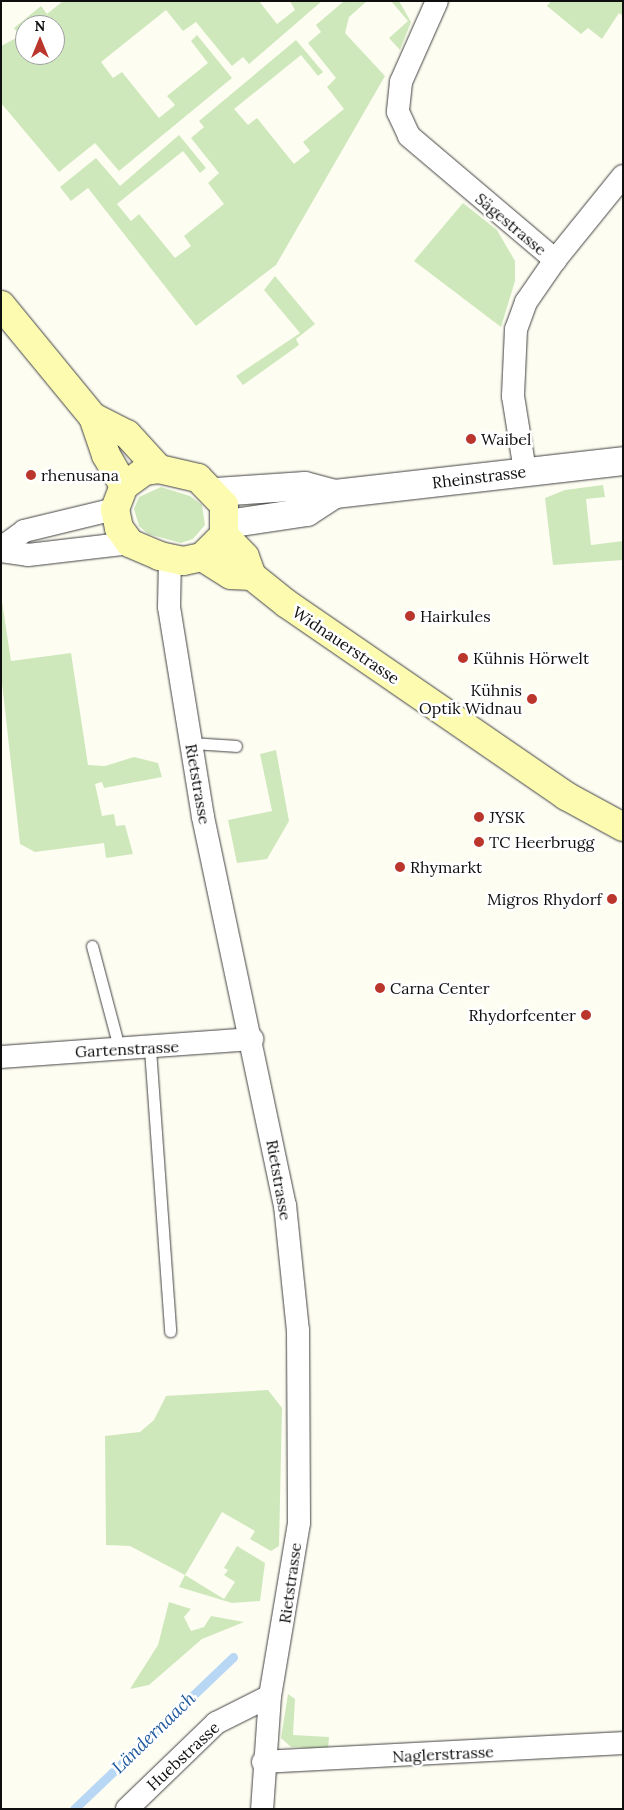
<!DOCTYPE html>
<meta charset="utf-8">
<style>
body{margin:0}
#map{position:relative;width:624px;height:1810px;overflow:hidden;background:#fefdf2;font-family:Lora,serif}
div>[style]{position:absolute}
.green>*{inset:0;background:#cee8bc}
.stream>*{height:9px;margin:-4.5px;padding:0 4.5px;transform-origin:4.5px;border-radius:4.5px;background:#b8d7f4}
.roads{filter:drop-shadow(0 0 1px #424242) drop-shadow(0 0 1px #424242)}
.service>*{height:11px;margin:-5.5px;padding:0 5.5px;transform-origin:5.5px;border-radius:5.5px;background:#fff}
.minor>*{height:22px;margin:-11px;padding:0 11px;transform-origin:11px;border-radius:11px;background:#fff}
.tertiary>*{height:28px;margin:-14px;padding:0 14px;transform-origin:14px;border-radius:14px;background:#fff}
.secondary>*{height:28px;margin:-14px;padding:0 14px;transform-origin:14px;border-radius:14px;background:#fcfbb0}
.dots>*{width:14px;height:14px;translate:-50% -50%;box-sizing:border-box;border:2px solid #fff;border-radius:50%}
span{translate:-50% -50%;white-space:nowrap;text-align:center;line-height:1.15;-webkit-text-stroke:5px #fff;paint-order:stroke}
.street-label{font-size:16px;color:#0f0f0f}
.poi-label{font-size:16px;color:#0f0f0f}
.left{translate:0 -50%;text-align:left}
.right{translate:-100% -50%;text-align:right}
.water-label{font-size:18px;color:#1c579d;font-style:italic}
.frame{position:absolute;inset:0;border:2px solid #0f0f0f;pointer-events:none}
.north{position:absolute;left:15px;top:15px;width:50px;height:50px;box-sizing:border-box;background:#fff;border:1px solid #9f9f9f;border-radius:50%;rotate:0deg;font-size:14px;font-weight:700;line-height:20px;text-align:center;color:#0f0f0f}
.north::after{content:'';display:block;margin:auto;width:18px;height:22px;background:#ba352c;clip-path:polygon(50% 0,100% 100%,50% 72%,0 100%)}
</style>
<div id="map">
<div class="green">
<div style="clip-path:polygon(evenodd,63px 1px,259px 1px,277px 24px,295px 10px,290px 1px,322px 1px,249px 64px,243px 57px,232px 66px,196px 22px,183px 31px,166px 10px,101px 62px,113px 78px,122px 72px,159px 118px,175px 105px,167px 96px,208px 63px,191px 41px,197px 35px,232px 78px,119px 171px,95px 143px,59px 172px,1px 103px,1px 46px,20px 36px,14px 28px,41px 6px,47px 14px,63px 1px,25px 25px,55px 25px,55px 55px,25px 55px,25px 25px)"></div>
<div style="clip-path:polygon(344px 1px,367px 1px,349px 17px,345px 33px,385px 76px,276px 265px,196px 326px,88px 188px,71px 201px,60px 187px,96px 158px,120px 186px,179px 135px,206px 168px,200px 173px,183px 151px,117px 204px,131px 221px,139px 214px,175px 258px,191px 246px,184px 236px,224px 204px,208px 183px,219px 173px,191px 138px,204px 127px,199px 121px,296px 40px,323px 72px,318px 76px,301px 55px,234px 109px,248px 125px,257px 118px,294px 164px,310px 151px,303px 142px,344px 109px,327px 87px,336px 78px,308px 43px,321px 32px,316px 25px)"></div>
<div style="clip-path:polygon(391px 1px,399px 1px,411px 22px,400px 50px,389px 38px,408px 21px)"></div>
<div style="clip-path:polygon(551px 1px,623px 1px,623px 16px,619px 13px,602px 39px,588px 28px,581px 34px,547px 6px)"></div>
<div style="clip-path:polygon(463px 203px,497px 230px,515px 261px,515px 281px,501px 327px,414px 261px)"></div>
<div style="clip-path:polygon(275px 276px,315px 324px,296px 339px,299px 345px,243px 385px,236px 376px,300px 333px,264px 290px)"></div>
<div style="clip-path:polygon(603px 485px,605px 497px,586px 499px,591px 545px,623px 541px,623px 560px,553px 565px,545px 498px,565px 490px)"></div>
<div style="clip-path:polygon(161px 487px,190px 496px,202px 505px,205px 525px,193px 539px,181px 543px,148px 534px,139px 526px,134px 509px,139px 497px)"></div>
<div style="clip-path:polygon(1px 595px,11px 661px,71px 653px,88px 765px,105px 766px,134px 757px,158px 763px,162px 777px,104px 788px,102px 782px,95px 784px,102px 816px,114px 814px,116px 826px,125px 825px,133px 854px,106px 858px,104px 843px,35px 852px,20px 844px,1px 674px)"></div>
<div style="clip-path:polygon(276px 750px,289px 821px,267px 859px,237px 863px,228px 820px,272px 811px,260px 754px)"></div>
<div style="clip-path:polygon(268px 1390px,282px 1408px,279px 1546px,271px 1551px,250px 1539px,255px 1531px,222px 1512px,185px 1575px,224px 1599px,235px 1582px,224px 1575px,228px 1570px,224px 1568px,237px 1546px,265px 1563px,260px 1601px,232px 1603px,179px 1587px,185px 1575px,130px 1546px,106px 1545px,105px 1436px,140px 1432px,154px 1420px,166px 1396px)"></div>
<div style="clip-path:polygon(169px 1602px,191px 1609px,184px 1617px,191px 1631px,204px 1627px,211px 1616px,244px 1622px,202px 1639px,149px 1685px,130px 1689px,158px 1645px)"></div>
<div style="clip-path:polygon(288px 1694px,295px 1699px,293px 1735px,329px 1737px,328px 1749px,291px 1747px,281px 1738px)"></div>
</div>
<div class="stream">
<div style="left:74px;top:1809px;width:220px;rotate:-43.7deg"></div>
</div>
<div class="roads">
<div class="service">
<div style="left:191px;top:743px;width:45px;rotate:3.8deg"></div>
<div style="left:92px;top:946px;width:109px;rotate:75.1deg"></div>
<div style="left:150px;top:1049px;width:283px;rotate:85.9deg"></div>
</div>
<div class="minor">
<div style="left:437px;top:1px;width:89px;rotate:114deg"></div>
<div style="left:401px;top:82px;width:30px;rotate:96deg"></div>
<div style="left:398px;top:112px;width:26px;rotate:65deg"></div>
<div style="left:409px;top:136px;width:192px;rotate:40.3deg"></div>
<div style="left:555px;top:260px;width:51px;rotate:124.6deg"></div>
<div style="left:526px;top:302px;width:29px;rotate:110deg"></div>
<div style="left:516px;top:329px;width:67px;rotate:92.6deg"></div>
<div style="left:513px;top:396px;width:76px;rotate:80.9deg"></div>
<div style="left:555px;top:260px;width:108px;rotate:-51deg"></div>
<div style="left:1px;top:548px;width:29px;rotate:-36deg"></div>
<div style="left:24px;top:531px;width:94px;rotate:-13.6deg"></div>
<div style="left:1px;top:551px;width:27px;rotate:8deg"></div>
<div style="left:28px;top:555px;width:103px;rotate:-6.7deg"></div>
<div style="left:170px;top:559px;width:48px;rotate:91.2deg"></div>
<div style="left:169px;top:607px;width:213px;rotate:80.8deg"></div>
<div style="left:203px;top:817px;width:397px;rotate:78.1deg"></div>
<div style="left:285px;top:1205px;width:126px;rotate:84.1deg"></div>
<div style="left:298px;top:1330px;width:193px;rotate:89.7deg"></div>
<div style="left:299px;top:1523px;width:175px;rotate:99.5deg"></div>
<div style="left:270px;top:1696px;width:113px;rotate:94deg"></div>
<div style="left:1px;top:1057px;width:252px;rotate:-4.1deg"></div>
<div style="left:263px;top:1762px;width:361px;rotate:-3deg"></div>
<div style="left:127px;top:1809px;width:124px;rotate:-44deg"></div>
<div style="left:216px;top:1723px;width:60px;rotate:-26.6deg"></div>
</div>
<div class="tertiary">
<div style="left:216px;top:492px;width:89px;rotate:-3.9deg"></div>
<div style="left:305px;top:486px;width:31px;rotate:15deg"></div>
<div style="left:335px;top:494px;width:290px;rotate:-6.5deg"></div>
<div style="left:227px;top:524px;width:81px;rotate:-8.5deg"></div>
<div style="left:307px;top:512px;width:33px;rotate:-33deg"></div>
</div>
<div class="secondary">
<div style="left:1px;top:305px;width:145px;rotate:50.6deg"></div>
<div style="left:93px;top:417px;width:40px;rotate:71.1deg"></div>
<div style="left:106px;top:455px;width:36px;rotate:60deg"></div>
<div style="left:93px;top:417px;width:38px;rotate:27deg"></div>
<div style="left:127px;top:434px;width:47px;rotate:47.6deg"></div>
<div style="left:159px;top:469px;width:40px;rotate:13deg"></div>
<div style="left:198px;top:478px;width:37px;rotate:46deg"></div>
<div style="left:224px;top:505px;width:30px;rotate:90deg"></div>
<div style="left:224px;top:535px;width:31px;rotate:135deg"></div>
<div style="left:202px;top:557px;width:19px;rotate:168deg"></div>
<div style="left:183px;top:561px;width:24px;rotate:-168deg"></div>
<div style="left:160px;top:556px;width:33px;rotate:-157deg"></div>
<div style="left:130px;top:543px;width:19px;rotate:-126deg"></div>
<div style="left:119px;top:528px;width:19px;rotate:-102deg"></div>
<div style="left:115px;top:509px;width:25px;rotate:-69deg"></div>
<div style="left:124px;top:486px;width:26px;rotate:-36deg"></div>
<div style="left:145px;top:471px;width:14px;rotate:-8deg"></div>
<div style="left:224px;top:535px;width:30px;rotate:46deg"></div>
<div style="left:245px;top:557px;width:20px;rotate:70deg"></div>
<div style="left:252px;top:576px;width:45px;rotate:38.7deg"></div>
<div style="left:287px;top:604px;width:339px;rotate:34.5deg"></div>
<div style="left:566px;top:796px;width:65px;rotate:28.5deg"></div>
<div style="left:202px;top:557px;width:34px;rotate:32deg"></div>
<div style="left:231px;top:575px;width:21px;rotate:3deg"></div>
</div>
</div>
<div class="dots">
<div style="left:471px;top:439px;background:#ba352c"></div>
<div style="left:31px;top:475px;background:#ba352c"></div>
<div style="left:410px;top:616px;background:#ba352c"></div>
<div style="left:463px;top:658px;background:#ba352c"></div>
<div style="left:532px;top:699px;background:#ba352c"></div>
<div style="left:479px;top:817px;background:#ba352c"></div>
<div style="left:479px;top:842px;background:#ba352c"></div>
<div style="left:400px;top:867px;background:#ba352c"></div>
<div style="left:612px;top:899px;background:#ba352c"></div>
<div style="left:380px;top:988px;background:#ba352c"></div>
<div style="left:586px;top:1015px;background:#ba352c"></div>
</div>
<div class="street-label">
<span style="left:511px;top:224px;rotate:40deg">Sägestrasse</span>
<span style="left:479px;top:477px;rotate:-7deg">Rheinstrasse</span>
<span style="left:346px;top:645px;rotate:34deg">Widnauerstrasse</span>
<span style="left:198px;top:784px;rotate:80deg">Rietstrasse</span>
<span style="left:127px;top:1049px;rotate:-3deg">Gartenstrasse</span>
<span style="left:279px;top:1180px;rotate:80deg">Rietstrasse</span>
<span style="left:290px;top:1583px;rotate:-82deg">Rietstrasse</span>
<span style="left:443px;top:1754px;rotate:-3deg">Naglerstrasse</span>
<span style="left:183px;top:1756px;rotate:-43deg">Huebstrasse</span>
</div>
<div class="poi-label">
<span class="left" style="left:481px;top:439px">Waibel</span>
<span class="left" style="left:41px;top:475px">rhenusana</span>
<span class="left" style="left:420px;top:616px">Hairkules</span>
<span class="left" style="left:473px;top:658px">Kühnis Hörwelt</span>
<span class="right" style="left:522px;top:699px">Kühnis<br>Optik Widnau</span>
<span class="left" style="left:489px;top:817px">JYSK</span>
<span class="left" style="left:489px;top:842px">TC Heerbrugg</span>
<span class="left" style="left:410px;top:867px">Rhymarkt</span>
<span class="right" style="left:602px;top:899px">Migros Rhydorf</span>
<span class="left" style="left:390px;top:988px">Carna Center</span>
<span class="right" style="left:576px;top:1015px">Rhydorfcenter</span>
</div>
<div class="water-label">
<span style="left:154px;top:1733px;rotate:-44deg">Ländernaach</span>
</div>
<div class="frame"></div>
<div class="north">N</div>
</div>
